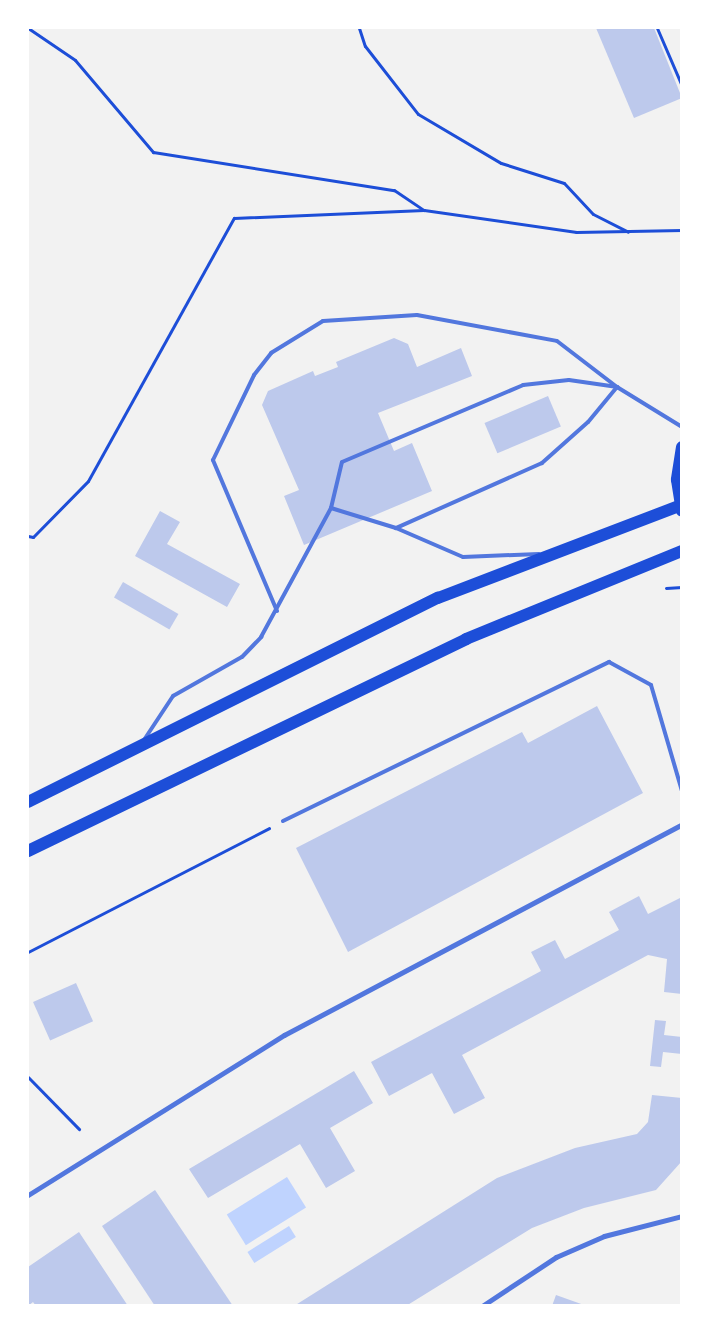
<!DOCTYPE html>
<style>
body{margin:0}
#map{position:relative;width:709px;height:1333px;overflow:hidden;background:#f2f2f2;font-family:Inter,sans-serif}
div>[style]{position:absolute}
.water>*{inset:0;background:#bfd3fe;transform-origin:0 0}
.building>*{inset:0;background:#bdc9ec;transform-origin:0 0}
.path>*{height:3px;margin:-1.5px;padding:0 1.5px;transform-origin:1.5px;border-radius:1.5px;background:#1d4ed8}
.service>*{height:4px;margin:-2px;padding:0 2px;transform-origin:2px;border-radius:2px;background:#5277de}
.minor>*{height:5px;margin:-2.5px;padding:0 2.5px;transform-origin:2.5px;border-radius:2.5px;background:#5277de}
.primary>*{height:12px;margin:-6px;padding:0 6px;transform-origin:6px;border-radius:6px;background:#1d4ed8}
span{translate:-50% -50%;white-space:nowrap;text-align:center;line-height:1.15;-webkit-text-stroke:5px #fff;paint-order:stroke}
.frame{position:absolute;inset:0;border:29px solid #fff;pointer-events:none}
</style>
<div id="map">
<div class="water">
<div style="left:287px;top:1177px;width:36px;height:71px;rotate:58deg"></div>
<div style="left:289px;top:1226px;width:13px;height:49px;rotate:58deg"></div>
</div>
<div class="building">
<div style="clip-path:polygon(596px 28px,654px 28px,682px 98px,634px 118px)"></div>
<div style="clip-path:polygon(394px 338px,408px 344px,417px 367px,461px 348px,472px 376px,378px 413px,394px 451px,412px 443px,432px 491px,304px 545px,284px 496px,299px 490px,262px 405px,268px 391px,313px 371px,315px 376px,338px 367px,336px 362px)"></div>
<div style="left:548px;top:396px;width:33px;height:69px;rotate:67deg"></div>
<div style="clip-path:polygon(160px 511px,180px 522px,167px 544px,240px 584px,227px 607px,135px 556px)"></div>
<div style="left:123px;top:582px;width:64px;height:18px;rotate:30deg"></div>
<div style="clip-path:polygon(597px 706px,643px 793px,348px 952px,296px 848px,522px 732px,528px 743px)"></div>
<div style="clip-path:polygon(639px 896px,648px 914px,682px 897px,682px 994px,664px 992px,667px 959px,648px 955px,462px 1055px,485px 1098px,454px 1114px,432px 1073px,389px 1096px,371px 1062px,541px 971px,531px 952px,555px 940px,565px 959px,619px 930px,609px 912px)"></div>
<div style="left:76px;top:983px;width:42px;height:47px;rotate:66deg"></div>
<div style="clip-path:polygon(655px 1020px,666px 1021px,664px 1035px,682px 1037px,682px 1054px,663px 1052px,661px 1067px,650px 1066px)"></div>
<div style="clip-path:polygon(354px 1071px,373px 1103px,330px 1128px,355px 1171px,326px 1188px,300px 1144px,208px 1198px,189px 1169px)"></div>
<div style="clip-path:polygon(652px 1095px,682px 1098px,682px 1161px,656px 1190px,584px 1208px,532px 1228px,406px 1306px,294px 1306px,497px 1178px,575px 1148px,637px 1134px,648px 1122px)"></div>
<div style="clip-path:polygon(155px 1190px,233px 1306px,155px 1306px,102px 1226px)"></div>
<div style="clip-path:polygon(79px 1232px,128px 1306px,36px 1306px,33px 1302px,28px 1306px,28px 1267px)"></div>
<div style="clip-path:polygon(556px 1295px,584px 1305px,584px 1306px,552px 1306px)"></div>
</div>
<div class="path">
<div style="left:28px;top:28px;width:57px;rotate:34.2deg"></div>
<div style="left:75px;top:60px;width:121px;rotate:49.7deg"></div>
<div style="left:153px;top:152px;width:244px;rotate:9deg"></div>
<div style="left:394px;top:190px;width:36px;rotate:34deg"></div>
<div style="left:359px;top:28px;width:19px;rotate:72deg"></div>
<div style="left:365px;top:46px;width:86px;rotate:52.1deg"></div>
<div style="left:418px;top:114px;width:96px;rotate:30.6deg"></div>
<div style="left:501px;top:163px;width:66px;rotate:17.6deg"></div>
<div style="left:564px;top:183px;width:42px;rotate:46.9deg"></div>
<div style="left:593px;top:214px;width:39px;rotate:27deg"></div>
<div style="left:657px;top:28px;width:63px;rotate:66.7deg"></div>
<div style="left:28px;top:536px;width:5px;rotate:11deg"></div>
<div style="left:33px;top:537px;width:78px;rotate:-45.5deg"></div>
<div style="left:88px;top:481px;width:301px;rotate:-61deg"></div>
<div style="left:234px;top:218px;width:190px;rotate:-2.4deg"></div>
<div style="left:424px;top:210px;width:154px;rotate:8.2deg"></div>
<div style="left:576px;top:232px;width:106px;rotate:-1.1deg"></div>
<div style="left:666px;top:588px;width:16px;rotate:-4deg"></div>
<div style="left:28px;top:952px;width:271px;rotate:-27.2deg"></div>
<div style="left:28px;top:1077px;width:73px;rotate:45.6deg"></div>
</div>
<div class="service">
<div style="left:331px;top:508px;width:47px;rotate:-76.6deg"></div>
<div style="left:342px;top:462px;width:197px;rotate:-23deg"></div>
<div style="left:523px;top:385px;width:46px;rotate:-6.2deg"></div>
<div style="left:569px;top:380px;width:49px;rotate:8.3deg"></div>
<div style="left:617px;top:387px;width:76px;rotate:31.6deg"></div>
<div style="left:277px;top:611px;width:164px;rotate:-113deg"></div>
<div style="left:213px;top:460px;width:94px;rotate:-64.2deg"></div>
<div style="left:254px;top:375px;width:28px;rotate:-52deg"></div>
<div style="left:271px;top:353px;width:61px;rotate:-31.6deg"></div>
<div style="left:323px;top:321px;width:94px;rotate:-3.7deg"></div>
<div style="left:417px;top:315px;width:142px;rotate:10.5deg"></div>
<div style="left:557px;top:341px;width:76px;rotate:37.5deg"></div>
<div style="left:617px;top:387px;width:45px;rotate:129.6deg"></div>
<div style="left:588px;top:422px;width:62px;rotate:138.3deg"></div>
<div style="left:542px;top:463px;width:160px;rotate:156deg"></div>
<div style="left:144px;top:740px;width:53px;rotate:-56.6deg"></div>
<div style="left:173px;top:696px;width:79px;rotate:-29.5deg"></div>
<div style="left:242px;top:657px;width:28px;rotate:-46deg"></div>
<div style="left:261px;top:637px;width:147px;rotate:-61.5deg"></div>
<div style="left:331px;top:508px;width:68px;rotate:17.1deg"></div>
<div style="left:396px;top:528px;width:73px;rotate:23.4deg"></div>
<div style="left:463px;top:557px;width:76px;rotate:-2.3deg"></div>
<div style="left:283px;top:821px;width:363px;rotate:-26deg"></div>
<div style="left:609px;top:662px;width:48px;rotate:28.7deg"></div>
<div style="left:651px;top:685px;width:110px;rotate:73.7deg"></div>
</div>
<div class="minor">
<div style="left:28px;top:1195px;width:302px;rotate:-32deg"></div>
<div style="left:284px;top:1035px;width:450px;rotate:-27.9deg"></div>
<div style="left:482px;top:1306px;width:89px;rotate:-33.5deg"></div>
<div style="left:556px;top:1257px;width:52px;rotate:-23.6deg"></div>
<div style="left:604px;top:1236px;width:81px;rotate:-14.4deg"></div>
</div>
<div class="primary">
<div style="left:682px;top:447px;width:33px;rotate:99deg"></div>
<div style="left:677px;top:480px;width:31px;rotate:81deg"></div>
<div style="left:28px;top:802px;width:458px;rotate:-26.5deg"></div>
<div style="left:438px;top:598px;width:261px;rotate:-20.9deg"></div>
<div style="left:28px;top:851px;width:487px;rotate:-25.8deg"></div>
<div style="left:466px;top:639px;width:233px;rotate:-22.2deg"></div>
</div>
<div class="frame"></div>
</div>
